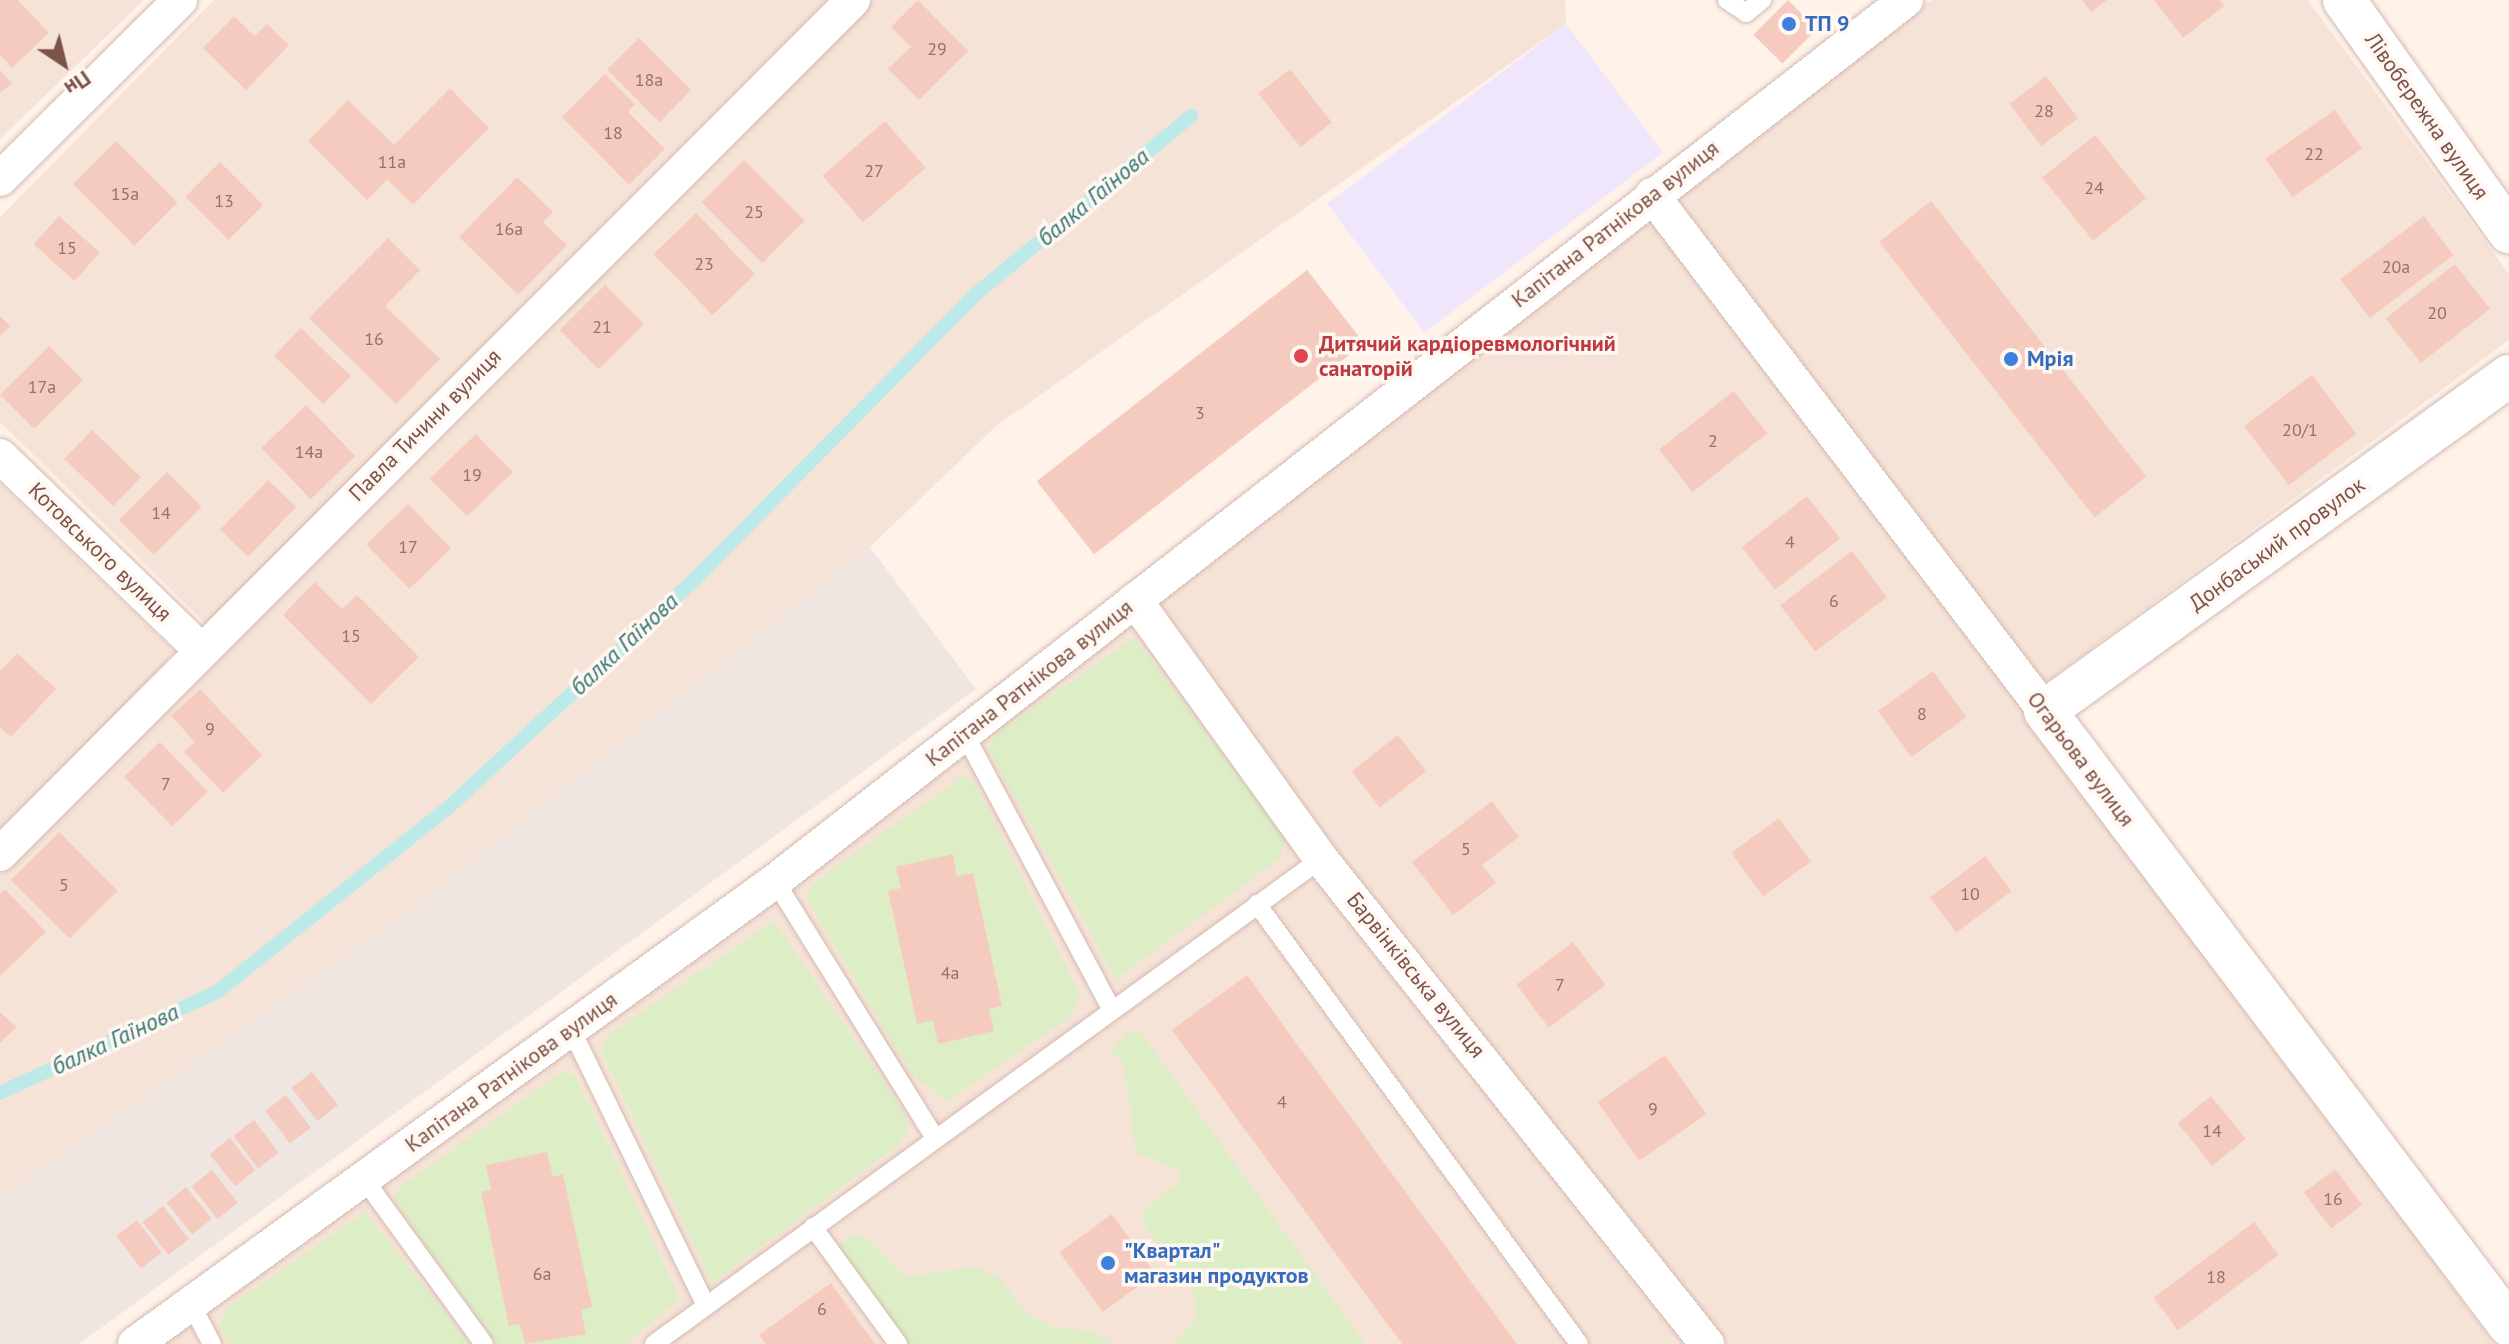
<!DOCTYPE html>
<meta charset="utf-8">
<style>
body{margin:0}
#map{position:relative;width:2509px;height:1344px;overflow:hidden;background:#fef2e9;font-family:"PT Sans",sans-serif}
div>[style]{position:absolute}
.residential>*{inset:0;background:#f6e3d7}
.industrial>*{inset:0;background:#efe6e2}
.education>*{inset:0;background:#efe6fb;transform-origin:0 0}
.green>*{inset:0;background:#ddeec6}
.stream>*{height:14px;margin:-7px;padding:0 7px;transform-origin:7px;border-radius:7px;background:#bbeae9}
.building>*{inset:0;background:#f6cbbf;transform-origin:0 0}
.roads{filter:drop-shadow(0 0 2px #d4bab0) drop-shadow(0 0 2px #d4bab0)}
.service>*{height:18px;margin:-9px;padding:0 9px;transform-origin:9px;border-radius:9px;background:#fff}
.minor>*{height:34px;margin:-17px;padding:0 17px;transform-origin:17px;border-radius:17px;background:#fff}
.tertiary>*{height:42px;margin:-21px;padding:0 21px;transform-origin:21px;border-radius:21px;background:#fff}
.dots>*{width:22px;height:22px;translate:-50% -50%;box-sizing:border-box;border:4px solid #fff7f1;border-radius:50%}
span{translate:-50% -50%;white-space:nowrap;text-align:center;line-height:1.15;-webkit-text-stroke:7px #fff7f1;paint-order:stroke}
.number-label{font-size:18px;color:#9a7167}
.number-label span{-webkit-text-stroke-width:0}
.shop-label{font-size:22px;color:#366cbe;font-weight:700}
.left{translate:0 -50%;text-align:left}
.street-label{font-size:22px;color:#7c534a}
.health-label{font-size:22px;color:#be3a42;font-weight:700}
.water-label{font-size:24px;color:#387a79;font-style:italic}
.north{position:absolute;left:24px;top:24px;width:80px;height:80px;-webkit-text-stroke:6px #fff7f1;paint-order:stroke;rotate:145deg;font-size:22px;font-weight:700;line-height:32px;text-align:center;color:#7c534a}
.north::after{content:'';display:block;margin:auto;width:28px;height:36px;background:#7c534a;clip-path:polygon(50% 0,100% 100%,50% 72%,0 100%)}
</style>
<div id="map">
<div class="residential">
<div style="clip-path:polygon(0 0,144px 0,0 139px)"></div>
<div style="clip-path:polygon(214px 0,839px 0,206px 624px,0 422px,0 217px)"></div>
<div style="clip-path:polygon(871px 0,1565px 0,1566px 24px,996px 426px,870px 547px,405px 914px,0 1198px,0 875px)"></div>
<div style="clip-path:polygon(1932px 0,2308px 0,2509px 274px,2509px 340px,2022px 700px,2494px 1344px,159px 1344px)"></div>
<div style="clip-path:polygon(0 483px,175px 652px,0 832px)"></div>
</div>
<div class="industrial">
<div style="clip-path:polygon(870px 547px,976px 689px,79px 1344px,0 1344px,0 1198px,405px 914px)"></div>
</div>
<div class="education">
<div style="left:1566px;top:24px;width:161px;height:299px;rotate:53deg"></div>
</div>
<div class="green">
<div style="clip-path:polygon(1134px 638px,1287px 838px,1279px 859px,1116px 979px,988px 749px,997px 733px)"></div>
<div style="clip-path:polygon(964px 776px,975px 783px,1080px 995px,1071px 1016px,948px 1101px,912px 1075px,806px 898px,814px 882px)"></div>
<div style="clip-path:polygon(774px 921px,906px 1115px,907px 1131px,900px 1144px,712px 1283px,601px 1051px,610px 1034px)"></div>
<div style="clip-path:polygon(1128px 1031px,1142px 1034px,1365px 1344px,1174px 1344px,1195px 1320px,1195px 1296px,1144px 1225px,1143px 1211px,1181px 1180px,1177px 1169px,1136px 1153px,1124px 1065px,1111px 1052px)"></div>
<div style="clip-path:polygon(565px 1070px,576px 1077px,680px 1298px,627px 1344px,497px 1344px,395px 1201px,396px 1190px)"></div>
<div style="clip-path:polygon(365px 1212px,470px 1344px,229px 1344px,219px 1323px,228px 1307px)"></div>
<div style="clip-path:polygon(851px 1234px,868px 1239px,907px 1277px,975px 1267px,998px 1277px,1028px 1314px,1056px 1328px,1094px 1331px,1111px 1344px,904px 1344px,835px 1250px)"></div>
</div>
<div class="stream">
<div style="left:0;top:1093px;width:239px;rotate:-25deg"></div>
<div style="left:217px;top:992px;width:297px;rotate:-38.6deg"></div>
<div style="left:449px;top:807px;width:337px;rotate:-42.8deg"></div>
<div style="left:696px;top:578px;width:400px;rotate:-45.4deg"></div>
<div style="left:977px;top:293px;width:278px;rotate:-39.6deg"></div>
</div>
<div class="building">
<div style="clip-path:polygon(0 0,18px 0,49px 33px,12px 68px,0 55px)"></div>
<div style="clip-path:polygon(918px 0,968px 51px,919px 100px,888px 69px,911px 47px,891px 27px)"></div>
<div style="left:1788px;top:0;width:41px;height:49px;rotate:45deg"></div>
<div style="clip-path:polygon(2082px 0,2107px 0,2091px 12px)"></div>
<div style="clip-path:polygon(2154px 0,2219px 0,2224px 6px,2183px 38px)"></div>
<div style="clip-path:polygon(234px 16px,254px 36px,267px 24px,289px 45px,246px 90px,203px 48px)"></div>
<div style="left:639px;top:38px;width:74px;height:45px;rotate:45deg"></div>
<div style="left:1290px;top:69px;width:68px;height:40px;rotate:52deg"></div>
<div style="clip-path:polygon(0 70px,12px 83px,0 93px)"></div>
<div style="clip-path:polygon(605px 74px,635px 104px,628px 112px,665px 149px,629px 185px,562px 117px)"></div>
<div style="left:2046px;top:76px;width:53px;height:46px;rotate:53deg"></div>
<div style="clip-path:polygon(450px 88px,489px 128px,413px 205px,387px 179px,367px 200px,308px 141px,348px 100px,394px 145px)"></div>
<div style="left:2335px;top:110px;width:47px;height:85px;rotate:55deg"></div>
<div style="left:885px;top:121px;width:62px;height:83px;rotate:49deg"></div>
<div style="left:2095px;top:135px;width:81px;height:68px;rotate:51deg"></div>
<div style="left:116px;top:141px;width:87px;height:61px;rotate:45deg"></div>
<div style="left:744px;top:160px;width:86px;height:60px;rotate:45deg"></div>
<div style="left:220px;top:162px;width:61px;height:49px;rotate:45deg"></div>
<div style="clip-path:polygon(517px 177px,553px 212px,543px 222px,567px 245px,518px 295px,459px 237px)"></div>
<div style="left:1931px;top:201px;width:350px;height:66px;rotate:52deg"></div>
<div style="left:696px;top:213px;width:85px;height:59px;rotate:46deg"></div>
<div style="left:59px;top:216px;width:55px;height:38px;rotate:42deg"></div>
<div style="left:2424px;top:216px;width:49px;height:105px;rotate:53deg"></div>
<div style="clip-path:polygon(388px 238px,420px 270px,385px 306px,440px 359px,396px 404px,309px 318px)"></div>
<div style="left:2455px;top:264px;width:57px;height:88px;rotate:52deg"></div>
<div style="left:1307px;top:270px;width:93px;height:343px;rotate:52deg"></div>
<div style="left:605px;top:285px;width:55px;height:64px;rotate:45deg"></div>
<div style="clip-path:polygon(0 316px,10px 326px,0 336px)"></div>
<div style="left:301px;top:328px;width:69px;height:39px;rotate:44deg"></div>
<div style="left:49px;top:346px;width:48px;height:69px;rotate:45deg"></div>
<div style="left:2312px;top:375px;width:74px;height:85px;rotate:53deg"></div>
<div style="left:1734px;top:391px;width:54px;height:95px;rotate:52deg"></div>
<div style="left:306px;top:405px;width:71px;height:62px;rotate:46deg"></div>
<div style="left:92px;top:430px;width:68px;height:40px;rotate:44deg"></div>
<div style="left:476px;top:434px;width:53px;height:64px;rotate:46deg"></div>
<div style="left:167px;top:472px;width:49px;height:68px;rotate:45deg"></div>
<div style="left:268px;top:480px;width:39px;height:69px;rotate:44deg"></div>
<div style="left:1807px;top:496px;width:54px;height:83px;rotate:52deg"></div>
<div style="left:408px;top:504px;width:62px;height:58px;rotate:46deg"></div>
<div style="left:1852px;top:551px;width:58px;height:90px;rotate:53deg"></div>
<div style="clip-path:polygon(315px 582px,342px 609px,357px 595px,419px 657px,371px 704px,283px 615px)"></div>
<div style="clip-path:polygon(17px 653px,56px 689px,11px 737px,0 727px,0 671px)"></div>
<div style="left:1933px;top:671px;width:57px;height:68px;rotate:54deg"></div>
<div style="clip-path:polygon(200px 689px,262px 755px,223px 793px,184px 752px,195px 742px,171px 716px)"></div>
<div style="left:1398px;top:735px;width:46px;height:59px;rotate:52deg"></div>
<div style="left:160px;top:742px;width:69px;height:50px;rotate:46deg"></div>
<div style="clip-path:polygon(1492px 801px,1519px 837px,1482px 865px,1496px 883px,1453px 915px,1412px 862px)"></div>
<div style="left:1779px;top:818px;width:54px;height:59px;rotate:54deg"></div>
<div style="left:59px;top:832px;width:83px;height:68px;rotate:45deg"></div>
<div style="clip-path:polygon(953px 854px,957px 876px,973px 873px,1002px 1006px,989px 1009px,994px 1031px,938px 1044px,933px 1020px,917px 1024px,888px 891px,901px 888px,896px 867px)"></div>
<div style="left:1985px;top:856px;width:44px;height:69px;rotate:53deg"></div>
<div style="clip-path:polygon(5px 889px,46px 932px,0 976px,0 894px)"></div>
<div style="left:1573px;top:942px;width:54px;height:71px;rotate:53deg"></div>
<div style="clip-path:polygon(1247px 975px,1294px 1040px,1517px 1344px,1402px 1344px,1172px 1030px)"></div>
<div style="clip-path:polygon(0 1012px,16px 1027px,0 1043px)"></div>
<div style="left:1665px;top:1055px;width:72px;height:82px;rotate:55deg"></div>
<div style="left:312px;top:1072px;width:42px;height:26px;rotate:52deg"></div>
<div style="left:286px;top:1095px;width:41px;height:26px;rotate:53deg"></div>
<div style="left:2211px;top:1096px;width:55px;height:43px;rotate:51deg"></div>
<div style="left:254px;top:1120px;width:41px;height:26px;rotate:53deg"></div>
<div style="left:230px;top:1138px;width:41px;height:26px;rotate:52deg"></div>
<div style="clip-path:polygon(547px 1152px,553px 1177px,563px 1174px,592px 1307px,581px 1310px,586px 1334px,525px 1344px,520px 1324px,509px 1326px,481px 1192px,491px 1190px,486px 1165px)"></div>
<div style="left:2335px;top:1169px;width:45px;height:39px;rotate:53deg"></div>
<div style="left:212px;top:1170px;width:42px;height:26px;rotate:52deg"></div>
<div style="left:186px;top:1187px;width:41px;height:25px;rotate:51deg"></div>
<div style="left:163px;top:1206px;width:42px;height:26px;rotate:52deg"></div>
<div style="left:1112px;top:1214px;width:74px;height:65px;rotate:54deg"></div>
<div style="left:137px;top:1220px;width:41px;height:26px;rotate:53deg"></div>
<div style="left:2254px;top:1222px;width:41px;height:126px;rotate:53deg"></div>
<div style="clip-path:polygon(831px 1283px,875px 1344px,766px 1344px,759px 1335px)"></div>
</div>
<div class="roads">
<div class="service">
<div style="left:1727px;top:0;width:23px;rotate:34deg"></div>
<div style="left:1746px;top:13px;width:21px;rotate:-39deg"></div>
<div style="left:964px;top:733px;width:312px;rotate:61.9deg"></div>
<div style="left:775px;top:881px;width:303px;rotate:58.1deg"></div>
<div style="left:1257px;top:904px;width:545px;rotate:53.8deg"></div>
<div style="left:571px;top:1029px;width:308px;rotate:64deg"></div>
<div style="left:364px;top:1179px;width:204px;rotate:54deg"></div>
<div style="left:813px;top:1227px;width:145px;rotate:54deg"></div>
<div style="left:191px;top:1304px;width:45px;rotate:62.3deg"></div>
<div style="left:654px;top:1344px;width:825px;rotate:-36.02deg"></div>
</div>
<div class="minor">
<div style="left:0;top:179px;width:254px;rotate:-44.8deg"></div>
<div style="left:1652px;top:195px;width:649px;rotate:52.71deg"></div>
<div style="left:0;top:456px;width:278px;rotate:44deg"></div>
<div style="left:1135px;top:600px;width:319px;rotate:54.3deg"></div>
<div style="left:1321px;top:859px;width:620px;rotate:51.48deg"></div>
<div style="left:0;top:854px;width:1207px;rotate:-45.03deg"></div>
<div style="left:135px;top:1344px;width:790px;rotate:-35.88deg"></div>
<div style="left:775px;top:881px;width:1434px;rotate:-37.92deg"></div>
</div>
<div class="tertiary">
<div style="left:2344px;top:0;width:285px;rotate:54.6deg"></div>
<div style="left:2509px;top:376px;width:572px;rotate:144.17deg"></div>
<div style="left:2045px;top:711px;width:770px;rotate:52.92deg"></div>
</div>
</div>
<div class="dots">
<div style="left:1789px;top:24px;background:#3f7fe0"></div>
<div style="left:1301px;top:356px;background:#e0444e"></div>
<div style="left:2011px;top:359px;background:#3f7fe0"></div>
<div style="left:1108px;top:1263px;background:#3f7fe0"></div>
</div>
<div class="number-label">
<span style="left:937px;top:49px">29</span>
<span style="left:649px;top:80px">18а</span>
<span style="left:2044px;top:111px">28</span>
<span style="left:613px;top:133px">18</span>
<span style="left:2314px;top:154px">22</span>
<span style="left:392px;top:162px">11а</span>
<span style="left:874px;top:171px">27</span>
<span style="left:2094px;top:188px">24</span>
<span style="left:125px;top:194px">15а</span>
<span style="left:224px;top:201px">13</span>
<span style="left:754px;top:212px">25</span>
<span style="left:509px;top:229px">16а</span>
<span style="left:67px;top:248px">15</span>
<span style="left:704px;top:264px">23</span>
<span style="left:2396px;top:267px">20а</span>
<span style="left:2437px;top:313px">20</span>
<span style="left:602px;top:327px">21</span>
<span style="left:374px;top:339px">16</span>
<span style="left:42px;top:387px">17а</span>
<span style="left:1200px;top:413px">3</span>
<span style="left:2300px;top:430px">20/1</span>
<span style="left:1713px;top:441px">2</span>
<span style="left:309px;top:452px">14а</span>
<span style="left:472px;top:475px">19</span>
<span style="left:161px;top:513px">14</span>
<span style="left:1790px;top:542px">4</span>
<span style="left:408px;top:547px">17</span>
<span style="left:1834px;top:601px">6</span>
<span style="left:351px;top:636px">15</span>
<span style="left:1922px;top:714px">8</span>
<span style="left:210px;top:729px">9</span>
<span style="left:166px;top:784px">7</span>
<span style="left:1466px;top:849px">5</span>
<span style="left:64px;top:885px">5</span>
<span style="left:1970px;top:894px">10</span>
<span style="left:950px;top:973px">4а</span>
<span style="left:1560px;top:985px">7</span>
<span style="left:1282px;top:1102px">4</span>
<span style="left:1653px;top:1109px">9</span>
<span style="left:2212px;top:1131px">14</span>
<span style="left:2333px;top:1199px">16</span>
<span style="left:542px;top:1274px">6а</span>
<span style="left:2216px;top:1277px">18</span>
<span style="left:822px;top:1309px">6</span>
</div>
<div class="shop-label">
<span class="left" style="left:1805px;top:24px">ТП 9</span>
<span class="left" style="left:2027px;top:359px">Мрія</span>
<span class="left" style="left:1124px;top:1263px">"Квартал"<br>магазин продуктов</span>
</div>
<div class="street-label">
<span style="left:2427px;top:116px;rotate:55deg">Лівобережна вулиця</span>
<span style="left:1615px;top:224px;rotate:-38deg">Капітана Ратнікова вулиця</span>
<span style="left:425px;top:425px;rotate:-45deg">Павла Тичини вулиця</span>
<span style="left:2277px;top:544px;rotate:-36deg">Донбаський провулок</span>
<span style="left:100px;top:552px;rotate:44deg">Котовського вулиця</span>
<span style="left:1029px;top:683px;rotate:-38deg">Капітана Ратнікова вулиця</span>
<span style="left:2081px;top:759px;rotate:53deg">Огарьова вулиця</span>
<span style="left:1416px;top:975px;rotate:51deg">Барвінківська вулиця</span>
<span style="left:511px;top:1072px;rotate:-36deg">Капітана Ратнікова вулиця</span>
</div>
<div class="health-label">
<span class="left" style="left:1319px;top:356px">Дитячий кардіоревмологічний<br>санаторій</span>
</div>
<div class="water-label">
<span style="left:1093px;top:197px;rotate:-40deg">балка Гаїнова</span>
<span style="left:624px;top:644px;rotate:-43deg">балка Гаїнова</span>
<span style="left:115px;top:1039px;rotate:-25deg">балка Гаїнова</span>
</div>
<div class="north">Пн</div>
</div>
